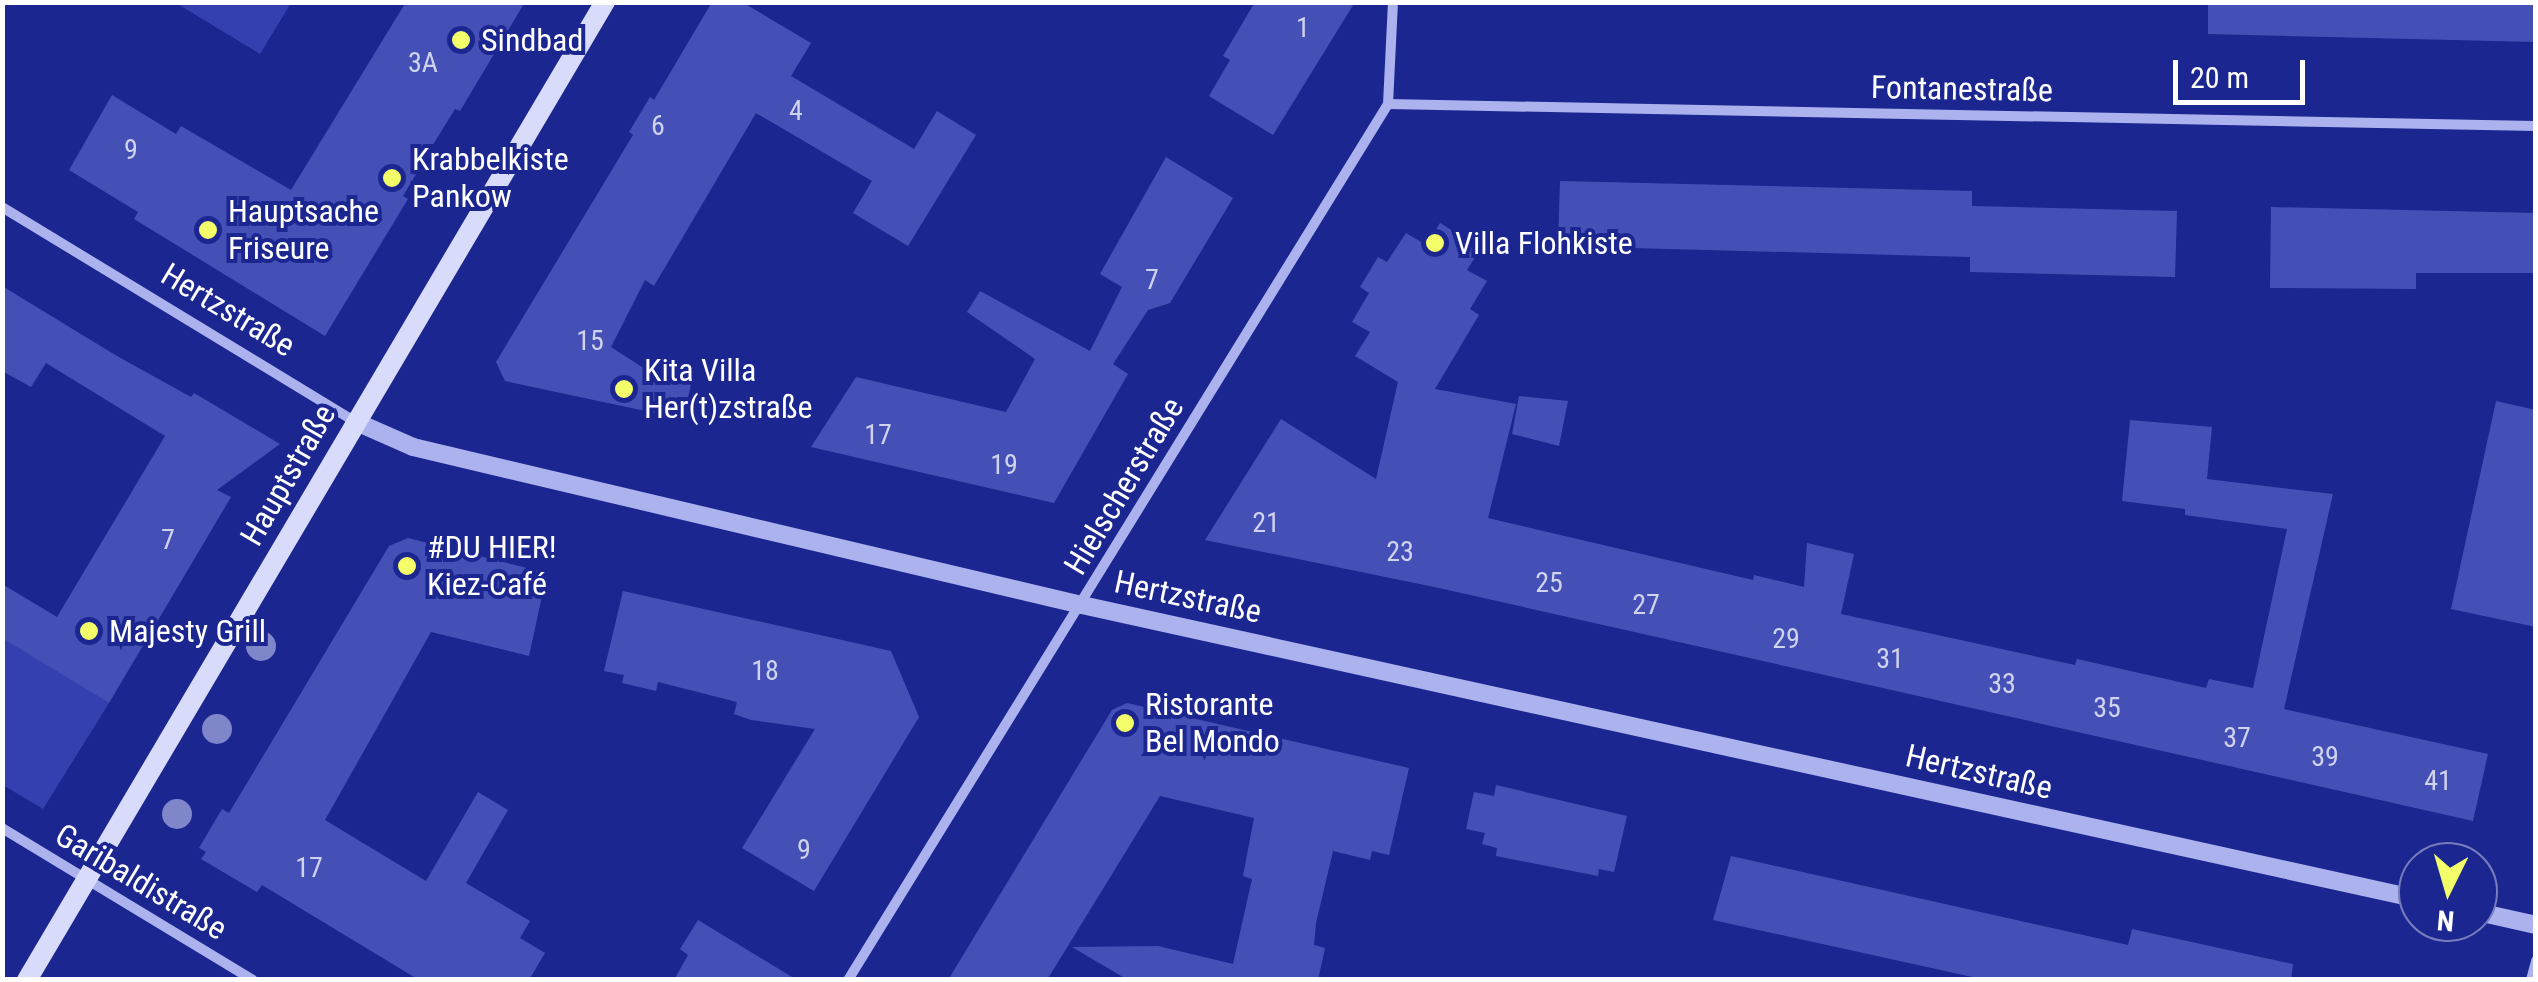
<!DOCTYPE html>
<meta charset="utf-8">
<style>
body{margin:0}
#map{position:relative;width:2538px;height:982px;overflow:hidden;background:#1c2690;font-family:"Roboto Condensed",sans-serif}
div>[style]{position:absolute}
.green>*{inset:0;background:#3440af}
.building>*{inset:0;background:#4550b7}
.minor>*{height:10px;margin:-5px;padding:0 5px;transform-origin:5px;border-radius:5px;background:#abb2ee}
.tertiary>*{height:18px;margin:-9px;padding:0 9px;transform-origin:9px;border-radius:9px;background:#abb2ee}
.secondary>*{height:20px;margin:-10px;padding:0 10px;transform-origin:10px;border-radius:10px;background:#d8dbfa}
.trees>*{width:30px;height:30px;margin:-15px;border-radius:50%;background:#8086ca}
.dots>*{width:28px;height:28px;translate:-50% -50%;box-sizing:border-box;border:5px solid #1c2690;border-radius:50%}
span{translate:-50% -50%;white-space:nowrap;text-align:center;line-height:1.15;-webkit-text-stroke:8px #1c2690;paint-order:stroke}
.number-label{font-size:28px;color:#d0d3ed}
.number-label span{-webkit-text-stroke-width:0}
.poi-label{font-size:32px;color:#fff}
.left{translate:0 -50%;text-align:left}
.street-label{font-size:32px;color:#fff}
.frame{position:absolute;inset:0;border:5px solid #fff;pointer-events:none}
.north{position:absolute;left:2398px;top:842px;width:100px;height:100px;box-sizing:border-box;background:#1c2690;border:2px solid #777dbc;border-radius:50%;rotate:185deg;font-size:28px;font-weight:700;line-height:40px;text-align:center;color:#fff}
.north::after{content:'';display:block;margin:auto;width:35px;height:45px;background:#f4fe69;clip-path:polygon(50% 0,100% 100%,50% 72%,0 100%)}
.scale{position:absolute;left:2173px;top:60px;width:132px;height:45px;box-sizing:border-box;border:5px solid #fff;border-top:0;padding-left:12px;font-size:30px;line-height:35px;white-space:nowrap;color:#fff;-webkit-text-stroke:8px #1c2690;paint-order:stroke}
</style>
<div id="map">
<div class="green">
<div style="clip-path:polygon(176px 3px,291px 3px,260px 54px)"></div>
<div style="clip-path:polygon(3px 638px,109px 703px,43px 809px,3px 785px)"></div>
</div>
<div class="building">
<div style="clip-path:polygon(406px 2px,525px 2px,460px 111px,455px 109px,434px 143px,403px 196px,408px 199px,325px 336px,134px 219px,138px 212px,69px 170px,112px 95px,176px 134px,181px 126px,291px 190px)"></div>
<div style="clip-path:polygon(712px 2px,742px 2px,811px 43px,791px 76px,914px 149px,937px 111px,976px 135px,908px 246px,853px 213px,872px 181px,756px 113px,654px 286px,645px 280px,611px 347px,645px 369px,692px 380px,683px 419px,505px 381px,496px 362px,633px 135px,629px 132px,650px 97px,654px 100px)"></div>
<div style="clip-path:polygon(1255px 2px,1355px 2px,1273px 135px,1209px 96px,1230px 60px,1223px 56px)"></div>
<div style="clip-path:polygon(2208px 2px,2536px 2px,2536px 42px,2208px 34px)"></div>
<div style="clip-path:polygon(1166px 157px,1233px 198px,1170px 303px,1148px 310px,1113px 364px,1128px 374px,1054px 503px,811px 447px,856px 377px,1006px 412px,1035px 359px,967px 312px,980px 291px,1090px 351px,1122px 287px,1100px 274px)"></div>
<div style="clip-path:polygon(1560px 181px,1972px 191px,1972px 206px,2177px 211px,2175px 277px,1970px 272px,1970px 257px,1558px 246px)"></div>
<div style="clip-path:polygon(2271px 207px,2536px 213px,2536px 273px,2416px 273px,2416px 289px,2270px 288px)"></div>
<div style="clip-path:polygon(1440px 223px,1481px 248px,1467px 270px,1487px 281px,1470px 309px,1479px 315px,1435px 389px,1516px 404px,1488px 518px,1753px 580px,1754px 575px,1804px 587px,1807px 543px,1854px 554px,1841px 614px,2075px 665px,2077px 659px,2206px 688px,2209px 679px,2253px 688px,2287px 529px,2185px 515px,2185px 509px,2122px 501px,2130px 420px,2212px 427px,2207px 479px,2333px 494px,2284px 709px,2488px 754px,2473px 821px,1439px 588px,1205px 540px,1281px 419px,1376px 479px,1398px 382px,1355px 356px,1370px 332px,1352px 322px,1369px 293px,1360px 287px,1378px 257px,1387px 262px,1406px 233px,1426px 245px)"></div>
<div style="clip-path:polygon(2px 286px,117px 356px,191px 397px,194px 393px,280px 444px,217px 490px,231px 497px,109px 703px,2px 638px,2px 584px,57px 617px,165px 436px,46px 363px,31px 387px,2px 371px)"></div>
<div style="clip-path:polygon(1519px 396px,1568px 401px,1559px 446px,1512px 434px)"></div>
<div style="clip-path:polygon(2496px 401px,2536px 410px,2536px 627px,2451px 609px)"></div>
<div style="clip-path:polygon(408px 538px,547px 573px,529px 656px,431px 632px,325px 820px,426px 881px,478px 792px,508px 810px,466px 883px,530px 921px,520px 938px,545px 953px,529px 980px,419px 980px,262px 885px,257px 892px,201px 859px,206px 852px,199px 848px,222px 809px,229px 813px,389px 546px)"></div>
<div style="clip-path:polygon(623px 591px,891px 651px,919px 717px,814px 891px,742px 848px,815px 729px,751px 720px,734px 714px,737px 702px,658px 682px,656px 691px,622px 683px,624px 675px,604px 671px)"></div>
<div style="clip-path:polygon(1127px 703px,1409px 768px,1389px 855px,1372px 851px,1370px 860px,1333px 851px,1316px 923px,1314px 945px,1325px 948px,1318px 980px,1128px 980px,1072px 947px,1158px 946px,1233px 964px,1252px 879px,1243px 876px,1254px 818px,1160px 796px,1047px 980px,948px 980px,1112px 710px)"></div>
<div style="clip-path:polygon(1496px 785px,1627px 816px,1614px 872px,1599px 869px,1598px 876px,1496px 856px,1497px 848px,1482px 844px,1485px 833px,1466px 829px,1474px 792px,1494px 796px)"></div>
<div style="clip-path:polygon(1731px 856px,2128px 945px,2132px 929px,2293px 964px,2291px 980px,1986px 980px,1713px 920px)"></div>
<div style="clip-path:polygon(698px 920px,797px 980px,674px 980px,688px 955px,680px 949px)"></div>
</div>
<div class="minor">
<div style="left:1388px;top:104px;width:1148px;rotate:1.1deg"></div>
<div style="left:2px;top:207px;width:412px;rotate:31.3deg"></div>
<div style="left:2px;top:828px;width:293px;rotate:31.2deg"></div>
<div style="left:848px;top:980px;width:1029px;rotate:-58.35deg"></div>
<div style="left:1388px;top:104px;width:102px;rotate:-87.2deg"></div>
<div style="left:2531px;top:980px;width:20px;rotate:-75deg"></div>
</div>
<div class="tertiary">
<div style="left:354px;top:421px;width:64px;rotate:23.8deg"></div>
<div style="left:413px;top:447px;width:687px;rotate:13.29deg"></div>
<div style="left:1082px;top:605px;width:1368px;rotate:12.41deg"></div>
<div style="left:2478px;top:912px;width:59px;rotate:12.6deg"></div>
</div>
<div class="secondary">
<div style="left:27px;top:980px;width:1136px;rotate:-59.42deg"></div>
</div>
<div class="trees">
<div style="left:261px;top:646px"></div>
<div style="left:217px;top:729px"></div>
<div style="left:177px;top:814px"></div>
</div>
<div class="dots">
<div style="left:461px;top:40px;background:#f4fe69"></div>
<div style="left:392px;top:178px;background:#f4fe69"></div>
<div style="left:208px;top:230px;background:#f4fe69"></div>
<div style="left:1435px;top:243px;background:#f4fe69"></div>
<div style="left:624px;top:389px;background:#f4fe69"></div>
<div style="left:407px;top:566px;background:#f4fe69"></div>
<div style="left:89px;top:631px;background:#f4fe69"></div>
<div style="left:1125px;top:723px;background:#f4fe69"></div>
</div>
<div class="number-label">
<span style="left:1303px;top:28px">1</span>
<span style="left:423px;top:63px">3A</span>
<span style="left:796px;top:111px">4</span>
<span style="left:658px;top:126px">6</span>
<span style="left:131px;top:150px">9</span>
<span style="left:1152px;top:280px">7</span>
<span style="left:590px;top:341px">15</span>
<span style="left:878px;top:435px">17</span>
<span style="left:1004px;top:465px">19</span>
<span style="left:1266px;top:523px">21</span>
<span style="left:168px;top:540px">7</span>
<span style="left:1400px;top:552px">23</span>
<span style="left:1549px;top:583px">25</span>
<span style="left:1646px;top:605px">27</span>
<span style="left:1786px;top:639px">29</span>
<span style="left:1890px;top:659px">31</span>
<span style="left:765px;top:671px">18</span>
<span style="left:2002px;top:684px">33</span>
<span style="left:2107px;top:708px">35</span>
<span style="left:2237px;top:738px">37</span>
<span style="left:2325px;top:757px">39</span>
<span style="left:2438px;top:781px">41</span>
<span style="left:804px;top:850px">9</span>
<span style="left:309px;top:868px">17</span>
</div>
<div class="poi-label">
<span class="left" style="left:481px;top:40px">Sindbad</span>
<span class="left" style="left:412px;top:178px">Krabbelkiste<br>Pankow</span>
<span class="left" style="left:228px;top:230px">Hauptsache<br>Friseure</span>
<span class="left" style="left:1455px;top:243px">Villa Flohkiste</span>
<span class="left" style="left:644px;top:389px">Kita Villa<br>Her(t)zstraße</span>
<span class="left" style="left:427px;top:566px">#DU HIER!<br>Kiez-Café</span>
<span class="left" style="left:109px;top:631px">Majesty Grill</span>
<span class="left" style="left:1145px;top:723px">Ristorante<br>Bel Mondo</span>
</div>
<div class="street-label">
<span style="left:1962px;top:89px;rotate:1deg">Fontanestraße</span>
<span style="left:228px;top:310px;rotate:31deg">Hertzstraße</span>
<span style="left:288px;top:475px;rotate:-60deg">Hauptstraße</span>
<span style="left:1124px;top:486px;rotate:-59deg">Hielscherstraße</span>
<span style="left:1188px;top:597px;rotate:12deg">Hertzstraße</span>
<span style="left:1979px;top:772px;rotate:13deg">Hertzstraße</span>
<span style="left:141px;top:882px;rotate:31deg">Garibaldistraße</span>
</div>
<div class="frame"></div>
<div class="north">N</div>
<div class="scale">20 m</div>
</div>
